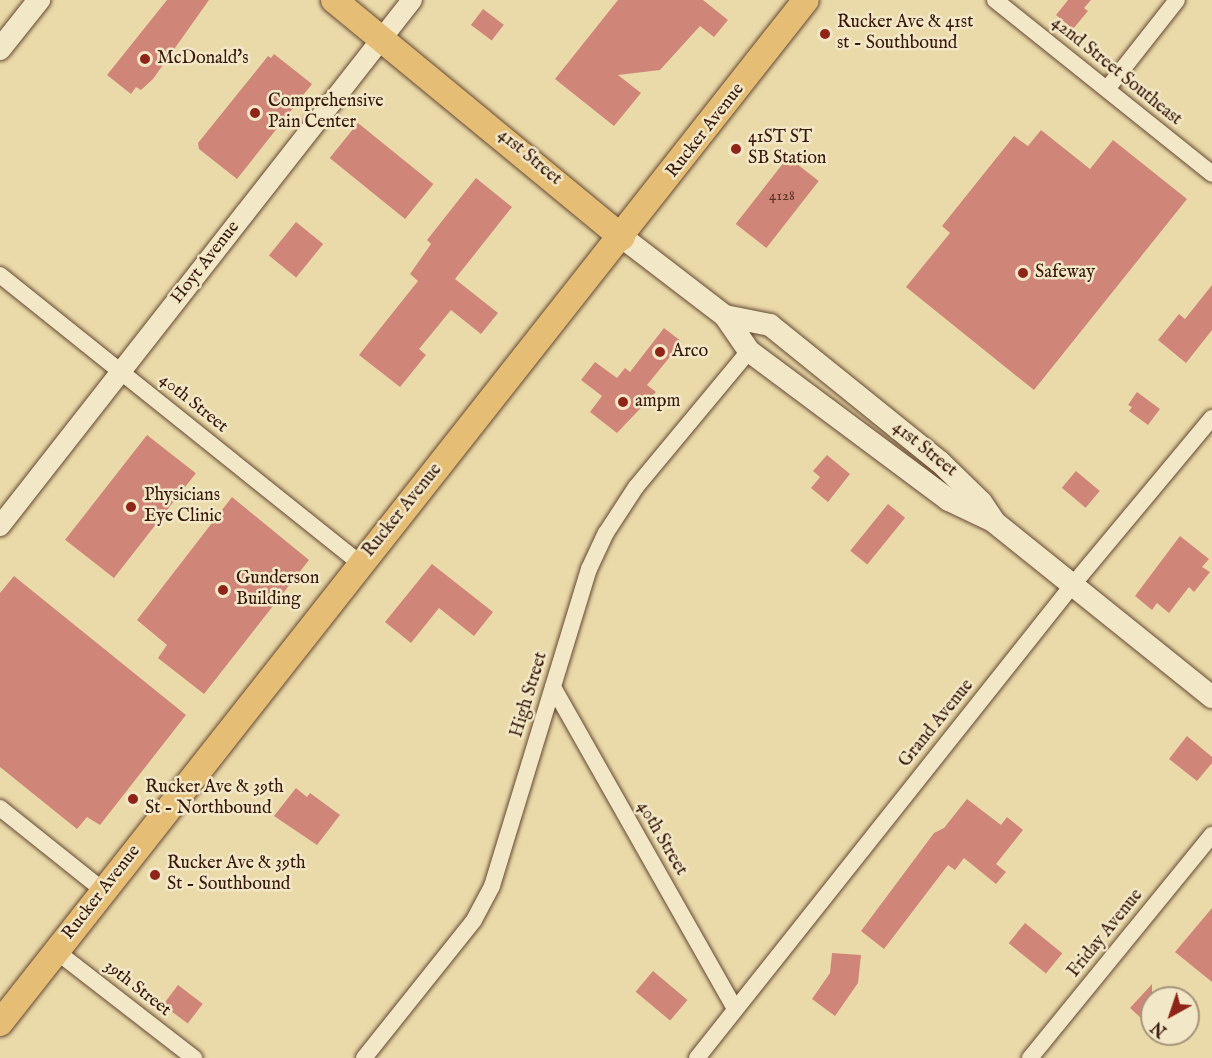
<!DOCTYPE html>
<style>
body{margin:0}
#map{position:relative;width:1212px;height:1058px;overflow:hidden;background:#ebdaa9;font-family:"IM FELL English",serif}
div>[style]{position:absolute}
.building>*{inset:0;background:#cf8679;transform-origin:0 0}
.roads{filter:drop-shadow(0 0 2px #644832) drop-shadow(0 0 2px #644832)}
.minor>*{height:16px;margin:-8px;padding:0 8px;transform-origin:8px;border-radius:8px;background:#f2e7c7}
.tertiary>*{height:20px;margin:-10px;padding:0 10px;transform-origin:10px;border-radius:10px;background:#f2e7c7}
.secondary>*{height:22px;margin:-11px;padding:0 11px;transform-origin:11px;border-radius:11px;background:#f2e7c7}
.primary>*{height:26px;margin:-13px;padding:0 13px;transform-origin:13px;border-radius:13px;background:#e6bd74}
.dots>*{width:16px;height:16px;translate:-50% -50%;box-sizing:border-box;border:3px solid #f2e7c7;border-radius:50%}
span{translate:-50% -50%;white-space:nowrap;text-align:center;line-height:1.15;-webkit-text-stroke:5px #f2e7c7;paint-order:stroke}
.number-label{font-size:15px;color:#5d3326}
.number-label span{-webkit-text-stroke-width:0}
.poi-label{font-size:18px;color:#37170a}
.left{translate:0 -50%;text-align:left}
.street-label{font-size:18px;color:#37170a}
.north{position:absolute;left:1140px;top:986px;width:60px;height:60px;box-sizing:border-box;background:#f2e7c7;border:2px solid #a7947b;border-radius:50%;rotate:220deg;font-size:16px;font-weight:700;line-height:24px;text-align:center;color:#37170a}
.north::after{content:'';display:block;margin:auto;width:21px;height:27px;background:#8f2418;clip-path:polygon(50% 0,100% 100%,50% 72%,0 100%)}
</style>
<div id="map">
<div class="building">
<div style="clip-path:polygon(167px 0,209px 0,153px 79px,141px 90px,136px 87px,131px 94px,107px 75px)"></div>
<div style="clip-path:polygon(618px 0,703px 0,728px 20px,714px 37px,700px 26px,660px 70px,618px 75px,641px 93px,614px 126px,555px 79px)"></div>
<div style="clip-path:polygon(1068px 0,1091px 0,1084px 8px,1088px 11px,1073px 29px,1056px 15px)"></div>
<div style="left:483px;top:9px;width:26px;height:20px;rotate:37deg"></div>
<div style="clip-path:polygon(274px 54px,312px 84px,237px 179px,199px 149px,198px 143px,268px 56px,271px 58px)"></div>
<div style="left:358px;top:123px;width:97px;height:45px;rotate:39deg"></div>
<div style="clip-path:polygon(1041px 130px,1090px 169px,1113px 140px,1187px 199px,1034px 390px,906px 287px,950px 233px,942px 226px,1014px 136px,1028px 146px)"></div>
<div style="left:788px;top:157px;width:39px;height:85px;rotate:38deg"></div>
<div style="clip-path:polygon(476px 178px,512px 207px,455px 279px,498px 313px,481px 334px,451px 310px,419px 349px,426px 355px,400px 387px,359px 355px,418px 281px,410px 274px,431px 244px,427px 240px)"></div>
<div style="left:296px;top:222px;width:35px;height:43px;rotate:39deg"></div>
<div style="clip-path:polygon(1212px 285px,1212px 330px,1186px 363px,1158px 340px,1179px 314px,1185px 319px)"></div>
<div style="clip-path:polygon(664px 328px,682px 342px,647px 385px,656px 392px,617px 433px,590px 412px,602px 396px,581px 380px,595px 362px,617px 378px,625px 368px,630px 372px)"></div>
<div style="clip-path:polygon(1137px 392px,1160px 409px,1148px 425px,1129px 411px,1132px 407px,1128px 405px)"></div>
<div style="left:147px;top:435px;width:62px;height:133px;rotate:38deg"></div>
<div style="clip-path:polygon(827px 455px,850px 474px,828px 502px,811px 488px,820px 477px,813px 471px)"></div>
<div style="left:1076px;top:471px;width:31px;height:22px;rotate:40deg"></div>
<div style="clip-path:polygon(232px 497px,309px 560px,204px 694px,158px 658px,167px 645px,137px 620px)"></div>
<div style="left:888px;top:504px;width:22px;height:60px;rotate:39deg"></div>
<div style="clip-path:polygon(1180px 536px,1209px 559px,1202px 567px,1210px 572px,1194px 592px,1189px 587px,1169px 613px,1157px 603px,1152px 610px,1135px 596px)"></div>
<div style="clip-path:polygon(432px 564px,493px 612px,474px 636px,439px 608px,411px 643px,385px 622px)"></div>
<div style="clip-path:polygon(14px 576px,186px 715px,100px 825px,87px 817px,77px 829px,0 767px,0 593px)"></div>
<div style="clip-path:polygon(1187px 736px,1212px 757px,1212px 763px,1197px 781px,1169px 759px)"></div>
<div style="clip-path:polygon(296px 788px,307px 797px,310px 793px,340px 815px,317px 845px,274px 816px)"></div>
<div style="clip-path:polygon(967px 799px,1001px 825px,1007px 817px,1023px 830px,996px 864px,1006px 872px,996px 884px,964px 858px,955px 870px,948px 865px,884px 949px,861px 931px,934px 833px,944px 828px)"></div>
<div style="clip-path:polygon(1212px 908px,1212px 982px,1175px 952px)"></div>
<div style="left:1025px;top:923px;width:48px;height:26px;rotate:39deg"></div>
<div style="clip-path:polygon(832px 953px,861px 955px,858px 983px,835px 1016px,812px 999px,830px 973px)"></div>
<div style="left:653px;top:971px;width:45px;height:27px;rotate:40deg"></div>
<div style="clip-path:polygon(1152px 984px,1152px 1028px,1130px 1008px)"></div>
<div style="left:178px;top:985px;width:31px;height:25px;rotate:37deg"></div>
</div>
<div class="roads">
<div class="minor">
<div style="left:995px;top:0;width:278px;rotate:38.7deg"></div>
<div style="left:1107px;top:89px;width:113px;rotate:-51.8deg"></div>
<div style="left:0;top:275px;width:462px;rotate:38.7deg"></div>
<div style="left:553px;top:687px;width:370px;rotate:60.5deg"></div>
<div style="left:0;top:808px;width:133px;rotate:38.6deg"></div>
<div style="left:56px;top:951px;width:175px;rotate:37.8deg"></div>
<div style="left:364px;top:1058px;width:176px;rotate:-51.4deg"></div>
<div style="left:474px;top:920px;width:38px;rotate:-62deg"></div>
<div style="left:492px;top:886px;width:332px;rotate:-73deg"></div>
<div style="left:589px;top:569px;width:40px;rotate:-65deg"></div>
<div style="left:606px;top:533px;width:55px;rotate:-56.9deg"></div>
<div style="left:636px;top:487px;width:177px;rotate:-50.3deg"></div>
<div style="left:697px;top:1058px;width:601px;rotate:-51.55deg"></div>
<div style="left:1071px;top:587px;width:220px;rotate:-50.2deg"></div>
<div style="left:1030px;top:1058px;width:288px;rotate:-50.8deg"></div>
</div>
<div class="tertiary">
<div style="left:0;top:526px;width:668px;rotate:-51.93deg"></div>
</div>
<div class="secondary">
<div style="left:0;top:49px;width:63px;rotate:-51.5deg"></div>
<div style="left:622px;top:237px;width:130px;rotate:37.5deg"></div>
<div style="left:725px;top:316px;width:42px;rotate:55.6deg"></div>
<div style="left:749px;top:351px;width:249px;rotate:36.7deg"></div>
<div style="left:949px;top:500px;width:49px;rotate:25.5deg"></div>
<div style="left:993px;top:521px;width:281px;rotate:38.8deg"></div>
<div style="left:725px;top:316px;width:46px;rotate:11.3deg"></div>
<div style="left:770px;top:325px;width:218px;rotate:38.9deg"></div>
<div style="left:940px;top:462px;width:57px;rotate:44.3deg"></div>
<div style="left:981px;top:502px;width:22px;rotate:56deg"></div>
</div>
<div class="primary">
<div style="left:334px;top:0;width:373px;rotate:39.5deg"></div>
<div style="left:0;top:1023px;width:1302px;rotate:-51.77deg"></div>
</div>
</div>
<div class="dots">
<div style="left:825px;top:34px;background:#8f2418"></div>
<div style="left:145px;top:59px;background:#8f2418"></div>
<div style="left:255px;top:113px;background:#8f2418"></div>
<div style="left:736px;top:149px;background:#8f2418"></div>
<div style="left:1023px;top:273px;background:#8f2418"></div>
<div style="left:660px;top:352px;background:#8f2418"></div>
<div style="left:623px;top:402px;background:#8f2418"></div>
<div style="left:131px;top:507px;background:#8f2418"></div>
<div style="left:223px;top:590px;background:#8f2418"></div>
<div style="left:133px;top:799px;background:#8f2418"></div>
<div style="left:155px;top:875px;background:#8f2418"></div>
</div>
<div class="number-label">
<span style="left:782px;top:196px">4128</span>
</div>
<div class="poi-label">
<span class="left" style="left:837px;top:34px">Rucker Ave &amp; 41st<br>st - Southbound</span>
<span class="left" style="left:157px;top:59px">McDonald's</span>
<span class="left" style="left:268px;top:113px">Comprehensive<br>Pain Center</span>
<span class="left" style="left:748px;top:149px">41ST ST<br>SB Station</span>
<span class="left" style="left:1035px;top:273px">Safeway</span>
<span class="left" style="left:672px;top:352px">Arco</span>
<span class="left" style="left:635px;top:402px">ampm</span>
<span class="left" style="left:144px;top:507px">Physicians<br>Eye Clinic</span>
<span class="left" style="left:236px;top:590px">Gunderson<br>Building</span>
<span class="left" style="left:145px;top:799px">Rucker Ave &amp; 39th<br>St - Northbound</span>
<span class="left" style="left:167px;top:875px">Rucker Ave &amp; 39th<br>St - Southbound</span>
</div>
<div class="street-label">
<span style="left:1116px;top:72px;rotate:39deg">42nd Street Southeast</span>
<span style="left:706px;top:131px;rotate:-52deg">Rucker Avenue</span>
<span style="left:529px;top:158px;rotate:40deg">41st Street</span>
<span style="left:206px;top:263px;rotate:-52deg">Hoyt Avenue</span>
<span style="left:193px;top:404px;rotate:39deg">40th Street</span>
<span style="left:924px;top:450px;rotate:39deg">41st Street</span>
<span style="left:403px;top:511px;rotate:-51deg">Rucker Avenue</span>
<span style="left:530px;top:695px;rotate:-73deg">High Street</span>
<span style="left:937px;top:724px;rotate:-51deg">Grand Avenue</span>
<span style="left:661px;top:839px;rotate:60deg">40th Street</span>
<span style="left:102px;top:893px;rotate:-52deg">Rucker Avenue</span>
<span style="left:1106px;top:934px;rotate:-51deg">Friday Avenue</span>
<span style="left:137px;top:989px;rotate:38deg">39th Street</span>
</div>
<div class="north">N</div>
</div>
